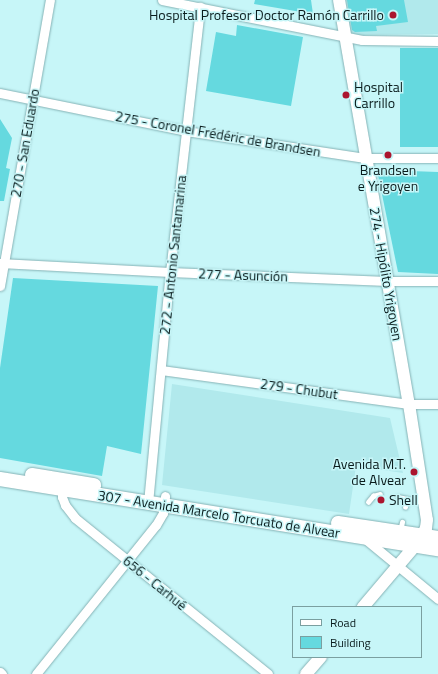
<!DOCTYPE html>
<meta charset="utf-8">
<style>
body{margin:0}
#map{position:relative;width:438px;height:674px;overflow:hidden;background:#c7f6f8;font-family:"Titillium Web",sans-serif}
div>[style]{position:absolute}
.built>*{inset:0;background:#b1e9ec}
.building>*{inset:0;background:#65d9df;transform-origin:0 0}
.roads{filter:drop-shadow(0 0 1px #85b2b5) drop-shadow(0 0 1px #85b2b5)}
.lane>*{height:4.5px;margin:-2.25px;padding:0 2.25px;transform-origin:2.25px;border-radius:2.25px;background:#fff}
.street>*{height:9px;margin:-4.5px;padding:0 4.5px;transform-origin:4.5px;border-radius:4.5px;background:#fff}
.secondary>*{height:12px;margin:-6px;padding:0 6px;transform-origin:6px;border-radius:6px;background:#fff}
.primary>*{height:14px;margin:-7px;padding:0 7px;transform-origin:7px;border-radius:7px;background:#fff}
.dots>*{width:11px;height:11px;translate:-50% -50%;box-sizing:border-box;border:2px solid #c7f6f8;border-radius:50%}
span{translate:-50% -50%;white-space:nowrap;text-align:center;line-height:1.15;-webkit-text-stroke:3px #c7f6f8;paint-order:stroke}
.poi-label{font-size:14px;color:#0a1c1d}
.right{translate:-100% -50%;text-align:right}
.left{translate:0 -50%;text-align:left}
.street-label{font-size:14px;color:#0a1c1d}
.legend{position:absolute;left:292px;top:606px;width:130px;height:52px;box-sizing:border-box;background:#c7f6f8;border:1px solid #7b9fa0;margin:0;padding:5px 7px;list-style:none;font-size:12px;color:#0a1c1d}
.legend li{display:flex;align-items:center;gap:8px;height:20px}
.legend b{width:20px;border:1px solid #7b9fa0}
</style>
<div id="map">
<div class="built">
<div style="clip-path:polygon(346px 0,438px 0,438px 34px,355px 35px,350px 31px)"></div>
<div style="clip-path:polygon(172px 384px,390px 418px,403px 473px,356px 466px,349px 514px,162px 485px)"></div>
</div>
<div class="building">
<div style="clip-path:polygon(255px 0,311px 0,313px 14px,254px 4px)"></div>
<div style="clip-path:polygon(347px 0,404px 0,408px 22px,376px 26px,377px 31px,355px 32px,352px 30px)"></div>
<div style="clip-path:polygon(237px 25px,303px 37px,291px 106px,206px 91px,216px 32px,236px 36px)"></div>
<div style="left:400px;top:48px;width:38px;height:99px"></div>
<div style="clip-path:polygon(0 119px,12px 138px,6px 168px,10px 169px,4px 201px,0 201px)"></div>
<div style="clip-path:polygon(383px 170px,438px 172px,438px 274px,398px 272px,378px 175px)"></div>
<div style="clip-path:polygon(13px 278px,158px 286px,141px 454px,107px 446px,102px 476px,0 458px,0 368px)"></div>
</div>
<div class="roads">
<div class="lane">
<div style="left:398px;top:497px;width:25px;rotate:12deg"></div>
<div style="left:368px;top:502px;width:8px;rotate:-50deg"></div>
<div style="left:373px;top:496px;width:7px;rotate:-16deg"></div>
<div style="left:405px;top:507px;width:8px;rotate:-76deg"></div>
<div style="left:400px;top:531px;width:9px;rotate:-77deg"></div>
</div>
<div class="street">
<div style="left:162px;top:0;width:204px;rotate:11.3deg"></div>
<div style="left:362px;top:40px;width:76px;rotate:0.8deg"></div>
<div style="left:0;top:93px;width:190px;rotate:11.5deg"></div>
<div style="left:186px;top:131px;width:181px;rotate:8.6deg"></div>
<div style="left:365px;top:158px;width:73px"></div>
<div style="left:0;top:263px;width:170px;rotate:3deg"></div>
<div style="left:170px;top:272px;width:217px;rotate:2.4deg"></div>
<div style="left:387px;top:281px;width:51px"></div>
<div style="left:0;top:286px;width:290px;rotate:-80.1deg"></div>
<div style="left:161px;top:370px;width:250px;rotate:7.8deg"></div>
<div style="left:409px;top:404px;width:29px"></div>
<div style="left:62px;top:485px;width:12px;rotate:90deg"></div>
<div style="left:62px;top:497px;width:9px;rotate:69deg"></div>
<div style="left:65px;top:505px;width:16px;rotate:52deg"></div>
<div style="left:75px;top:518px;width:248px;rotate:38.9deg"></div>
<div style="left:148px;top:503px;width:232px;rotate:-84.6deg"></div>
<div style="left:170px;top:272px;width:267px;rotate:-83.5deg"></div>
<div style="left:364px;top:538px;width:96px;rotate:39.5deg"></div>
<div style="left:0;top:672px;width:3px;rotate:45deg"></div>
<div style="left:36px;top:674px;width:191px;rotate:-51.2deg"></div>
<div style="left:156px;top:525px;width:14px;rotate:-60deg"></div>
<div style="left:163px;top:513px;width:17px;rotate:-83deg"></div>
</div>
<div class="secondary">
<div style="left:339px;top:0;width:410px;rotate:80.2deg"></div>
<div style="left:409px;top:404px;width:117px;rotate:81.2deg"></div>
<div style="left:427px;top:520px;width:8px;rotate:97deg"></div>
<div style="left:426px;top:528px;width:15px;rotate:118deg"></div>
<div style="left:419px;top:541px;width:87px;rotate:130.3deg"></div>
<div style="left:306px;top:674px;width:23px;rotate:-49deg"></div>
</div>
<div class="primary">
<div style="left:32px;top:475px;width:63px;rotate:9.2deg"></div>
<div style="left:0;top:479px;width:444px;rotate:9.1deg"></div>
<div style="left:338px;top:523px;width:101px;rotate:8.5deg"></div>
</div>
</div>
<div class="dots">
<div style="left:393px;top:15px;background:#ab152f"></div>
<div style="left:346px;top:95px;background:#ab152f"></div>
<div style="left:388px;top:155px;background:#ab152f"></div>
<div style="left:414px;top:472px;background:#ab152f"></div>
<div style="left:381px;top:500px;background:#ab152f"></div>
</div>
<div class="poi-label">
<span class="right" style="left:384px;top:15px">Hospital Profesor Doctor Ramón Carrillo</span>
<span class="left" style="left:354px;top:95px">Hospital<br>Carrillo</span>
<span style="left:388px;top:178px">Brandsen<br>e Yrigoyen</span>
<span class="right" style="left:406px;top:472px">Avenida M.T.<br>de Alvear</span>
<span class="left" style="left:389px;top:500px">Shell</span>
</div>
<div class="street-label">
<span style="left:218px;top:134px;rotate:10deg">275 - Coronel Frédéric de Brandsen</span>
<span style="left:25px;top:143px;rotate:-80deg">270 - San Eduardo</span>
<span style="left:173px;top:255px;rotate:-84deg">272 - Antonio Santamarina</span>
<span style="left:386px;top:274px;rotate:80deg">274 - Hipólito Yrigoyen</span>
<span style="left:243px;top:275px;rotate:2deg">277 - Asunción</span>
<span style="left:299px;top:389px;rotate:8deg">279 - Chubut</span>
<span style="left:219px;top:514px;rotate:9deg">307 - Avenida Marcelo Torcuato de Alvear</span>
<span style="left:155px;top:583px;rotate:39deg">656 - Carhué</span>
</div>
<ul class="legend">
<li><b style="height:5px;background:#fff"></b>Road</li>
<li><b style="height:11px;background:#65d9df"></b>Building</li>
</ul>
</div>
